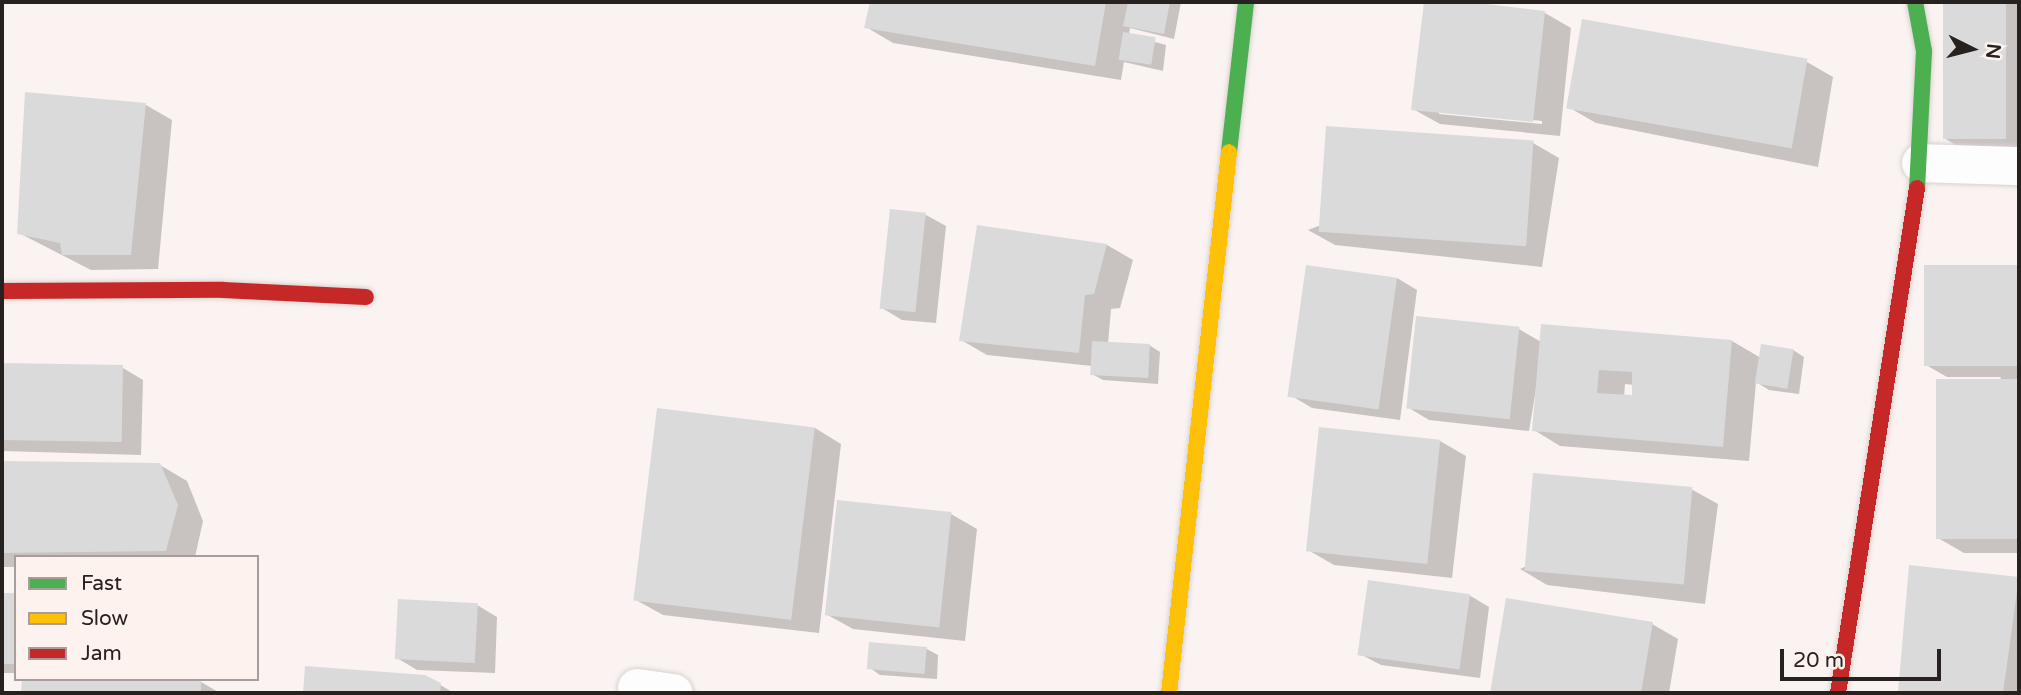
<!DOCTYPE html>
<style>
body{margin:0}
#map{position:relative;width:2021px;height:695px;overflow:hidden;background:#faf3f2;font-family:"Varela Round",sans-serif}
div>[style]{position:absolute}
.shadow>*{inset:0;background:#0003;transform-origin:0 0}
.building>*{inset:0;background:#dadadb;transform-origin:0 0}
.roads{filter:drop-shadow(0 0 2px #d8d1cf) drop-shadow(0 0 2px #d8d1cf)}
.street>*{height:38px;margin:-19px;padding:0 19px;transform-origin:19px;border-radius:19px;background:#fefdfd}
.fast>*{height:16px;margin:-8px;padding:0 8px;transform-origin:8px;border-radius:8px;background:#4caf50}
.slow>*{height:16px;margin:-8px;padding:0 8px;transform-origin:8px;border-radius:8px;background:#ffc107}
.jam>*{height:16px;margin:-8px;padding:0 8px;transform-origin:8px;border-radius:8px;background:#c62828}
span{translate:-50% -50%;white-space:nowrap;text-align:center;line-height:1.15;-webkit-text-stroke:6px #fdf2ee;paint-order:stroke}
.frame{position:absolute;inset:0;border:4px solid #27211f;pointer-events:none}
.legend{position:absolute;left:14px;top:555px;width:245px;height:126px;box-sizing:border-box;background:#fdf2ee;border:2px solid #a79e9b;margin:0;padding:9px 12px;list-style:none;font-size:21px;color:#27211f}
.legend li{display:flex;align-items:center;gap:14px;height:35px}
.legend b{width:35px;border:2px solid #a79e9b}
.north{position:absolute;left:1937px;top:14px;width:70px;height:70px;-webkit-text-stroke:5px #fdf2ee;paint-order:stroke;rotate:96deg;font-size:19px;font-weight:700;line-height:28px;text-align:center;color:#27211f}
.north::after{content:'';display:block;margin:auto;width:24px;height:32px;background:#27211f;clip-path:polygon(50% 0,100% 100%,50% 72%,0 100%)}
.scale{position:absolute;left:1780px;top:649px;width:161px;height:32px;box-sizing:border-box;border:4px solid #27211f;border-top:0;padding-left:9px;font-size:21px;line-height:24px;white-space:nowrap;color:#27211f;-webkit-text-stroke:5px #fdf2ee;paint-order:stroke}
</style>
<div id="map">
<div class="shadow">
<div style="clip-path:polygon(872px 2px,1181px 2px,1174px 39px,1130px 28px,1129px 35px,1166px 45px,1163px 71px,1124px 62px,1121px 80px,893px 43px,866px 27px)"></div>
<div style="clip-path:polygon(evenodd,1426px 2px,1545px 13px,1571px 28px,1560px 136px,1440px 124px,1413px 109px,1426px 2px,1439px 111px,1542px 121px,1542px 124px,1439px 114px,1439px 111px)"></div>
<div style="clip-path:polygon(1945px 2px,2019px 2px,2019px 149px,1964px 150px,1944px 138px)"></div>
<div style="clip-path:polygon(1583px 21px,1807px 62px,1833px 77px,1818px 167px,1596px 123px,1570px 108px)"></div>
<div style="clip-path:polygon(27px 94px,146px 105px,172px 120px,158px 269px,91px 270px,19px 233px)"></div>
<div style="clip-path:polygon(1533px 143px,1559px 158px,1542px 267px,1335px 245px,1308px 230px)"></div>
<div style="clip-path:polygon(892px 211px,926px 215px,946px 226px,936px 323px,902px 320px,882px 308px)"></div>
<div style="clip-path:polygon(978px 227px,1107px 245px,1133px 260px,1120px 308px,1111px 309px,1108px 344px,1149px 345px,1160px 352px,1158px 384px,1103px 380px,1092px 374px,1092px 366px,987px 355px,961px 340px)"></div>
<div style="clip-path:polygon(1926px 267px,2019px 267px,2019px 553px,1964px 553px,1938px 538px,2001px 377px,1947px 377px,1926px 365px)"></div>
<div style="clip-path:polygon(1397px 278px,1417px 290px,1400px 420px,1312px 408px,1292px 396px)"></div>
<div style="clip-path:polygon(evenodd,1519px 329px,1541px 342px,1732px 341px,1761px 358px,1793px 350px,1804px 357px,1799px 394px,1769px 390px,1756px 382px,1749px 461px,1560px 446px,1534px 430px,1538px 377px,1529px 431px,1429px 420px,1409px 408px,1519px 329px,1625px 384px,1634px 385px,1633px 397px,1624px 397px,1625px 384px)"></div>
<div style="clip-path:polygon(2px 364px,123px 368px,143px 380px,141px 455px,2px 451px)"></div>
<div style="clip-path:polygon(659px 410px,815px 428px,841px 444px,819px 633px,663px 615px,636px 600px)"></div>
<div style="clip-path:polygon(1440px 441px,1466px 456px,1452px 578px,1334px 565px,1308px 550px)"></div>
<div style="clip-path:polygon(2px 463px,160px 465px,187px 481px,203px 521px,195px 557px,16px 557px,16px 567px,2px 567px)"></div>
<div style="clip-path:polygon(1691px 489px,1718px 504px,1705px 604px,1547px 585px,1520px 569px)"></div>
<div style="clip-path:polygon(839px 502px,951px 514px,977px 529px,965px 641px,853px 629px,826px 614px)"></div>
<div style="clip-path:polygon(1911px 567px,2019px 580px,2019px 693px,1900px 693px)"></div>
<div style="left:2px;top:595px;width:14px;height:78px"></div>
<div style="clip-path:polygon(1469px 595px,1489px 607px,1480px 678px,1381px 665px,1360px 654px)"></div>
<div style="clip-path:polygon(1507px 600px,1652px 624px,1678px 639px,1669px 693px,1492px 693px)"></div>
<div style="clip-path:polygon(477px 605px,497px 617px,495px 673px,417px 670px,397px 658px)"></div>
<div style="clip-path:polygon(927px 649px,938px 655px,937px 679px,880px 675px,870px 668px)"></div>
<div style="clip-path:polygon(306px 667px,425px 676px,454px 693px,304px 693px)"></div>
<div style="clip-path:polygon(24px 679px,201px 682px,220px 693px,23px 693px)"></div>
</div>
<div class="building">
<div style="clip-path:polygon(870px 2px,1106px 2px,1095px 66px,864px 28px)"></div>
<div style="clip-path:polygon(1128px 2px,1170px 2px,1164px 34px,1123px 26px)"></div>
<div style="clip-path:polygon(1424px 2px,1470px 2px,1545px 11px,1533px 122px,1411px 110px)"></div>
<div style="left:1943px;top:2px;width:63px;height:137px"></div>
<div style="left:1582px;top:19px;width:229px;height:91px;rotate:10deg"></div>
<div style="left:1123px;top:32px;width:33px;height:28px;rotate:9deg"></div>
<div style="clip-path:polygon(25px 92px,146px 103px,131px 255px,62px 255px,60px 243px,17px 234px)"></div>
<div style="left:1326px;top:126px;width:208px;height:106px;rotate:4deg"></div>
<div style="left:890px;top:209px;width:36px;height:100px;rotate:6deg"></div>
<div style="clip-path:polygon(977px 225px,1107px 244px,1094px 294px,1085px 295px,1079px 353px,959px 341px)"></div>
<div style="left:1306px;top:265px;width:92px;height:133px;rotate:8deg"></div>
<div style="left:1924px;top:265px;width:95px;height:101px"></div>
<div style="left:1416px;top:316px;width:104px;height:93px;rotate:6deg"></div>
<div style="clip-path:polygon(evenodd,1541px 324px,1732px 340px,1723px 447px,1532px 431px,1541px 324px,1599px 370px,1632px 372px,1632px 395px,1597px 393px,1599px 370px)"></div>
<div style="left:1092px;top:341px;width:58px;height:34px;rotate:3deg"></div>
<div style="left:1761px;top:344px;width:33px;height:40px;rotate:9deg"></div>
<div style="left:2px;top:363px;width:121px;height:77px;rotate:1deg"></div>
<div style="left:1936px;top:379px;width:83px;height:160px"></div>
<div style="left:657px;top:408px;width:159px;height:194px;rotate:7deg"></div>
<div style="left:1319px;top:427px;width:122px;height:125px;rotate:6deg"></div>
<div style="clip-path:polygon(2px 461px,160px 463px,178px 505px,166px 551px,2px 553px)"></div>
<div style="left:1533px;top:473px;width:160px;height:98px;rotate:5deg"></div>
<div style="left:837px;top:500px;width:115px;height:116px;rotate:6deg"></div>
<div style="clip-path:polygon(1909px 565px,2019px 577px,2003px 693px,1898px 693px)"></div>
<div style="left:1368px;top:580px;width:103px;height:76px;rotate:8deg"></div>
<div style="left:2px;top:593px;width:14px;height:71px"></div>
<div style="clip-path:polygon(1506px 598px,1653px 622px,1641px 693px,1490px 693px)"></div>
<div style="left:398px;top:599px;width:80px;height:60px;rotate:3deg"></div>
<div style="left:869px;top:642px;width:58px;height:27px;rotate:5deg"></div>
<div style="clip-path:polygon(305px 666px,425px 675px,441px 683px,440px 693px,303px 693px)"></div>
<div style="clip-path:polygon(22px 679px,201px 681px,201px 693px,21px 693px)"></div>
</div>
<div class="roads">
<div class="street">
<div style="left:1921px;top:163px;width:98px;rotate:1.8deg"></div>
<div style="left:637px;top:688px;width:37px;rotate:8deg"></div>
</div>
<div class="fast">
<div style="left:1915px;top:2px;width:50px;rotate:79.6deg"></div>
<div style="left:1924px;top:51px;width:137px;rotate:92.9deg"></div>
<div style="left:1229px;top:152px;width:151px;rotate:-83.5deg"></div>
</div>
<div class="slow">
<div style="left:1169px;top:693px;width:544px;rotate:-83.67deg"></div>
</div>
<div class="jam">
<div style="left:2px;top:291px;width:221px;rotate:-0.3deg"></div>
<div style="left:223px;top:290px;width:143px;rotate:2.8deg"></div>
<div style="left:1838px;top:693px;width:511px;rotate:-81.11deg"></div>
</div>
</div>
<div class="frame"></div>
<ul class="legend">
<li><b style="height:9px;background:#4caf50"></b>Fast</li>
<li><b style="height:9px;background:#ffc107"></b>Slow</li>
<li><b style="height:9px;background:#c62828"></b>Jam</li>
</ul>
<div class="north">N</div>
<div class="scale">20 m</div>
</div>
